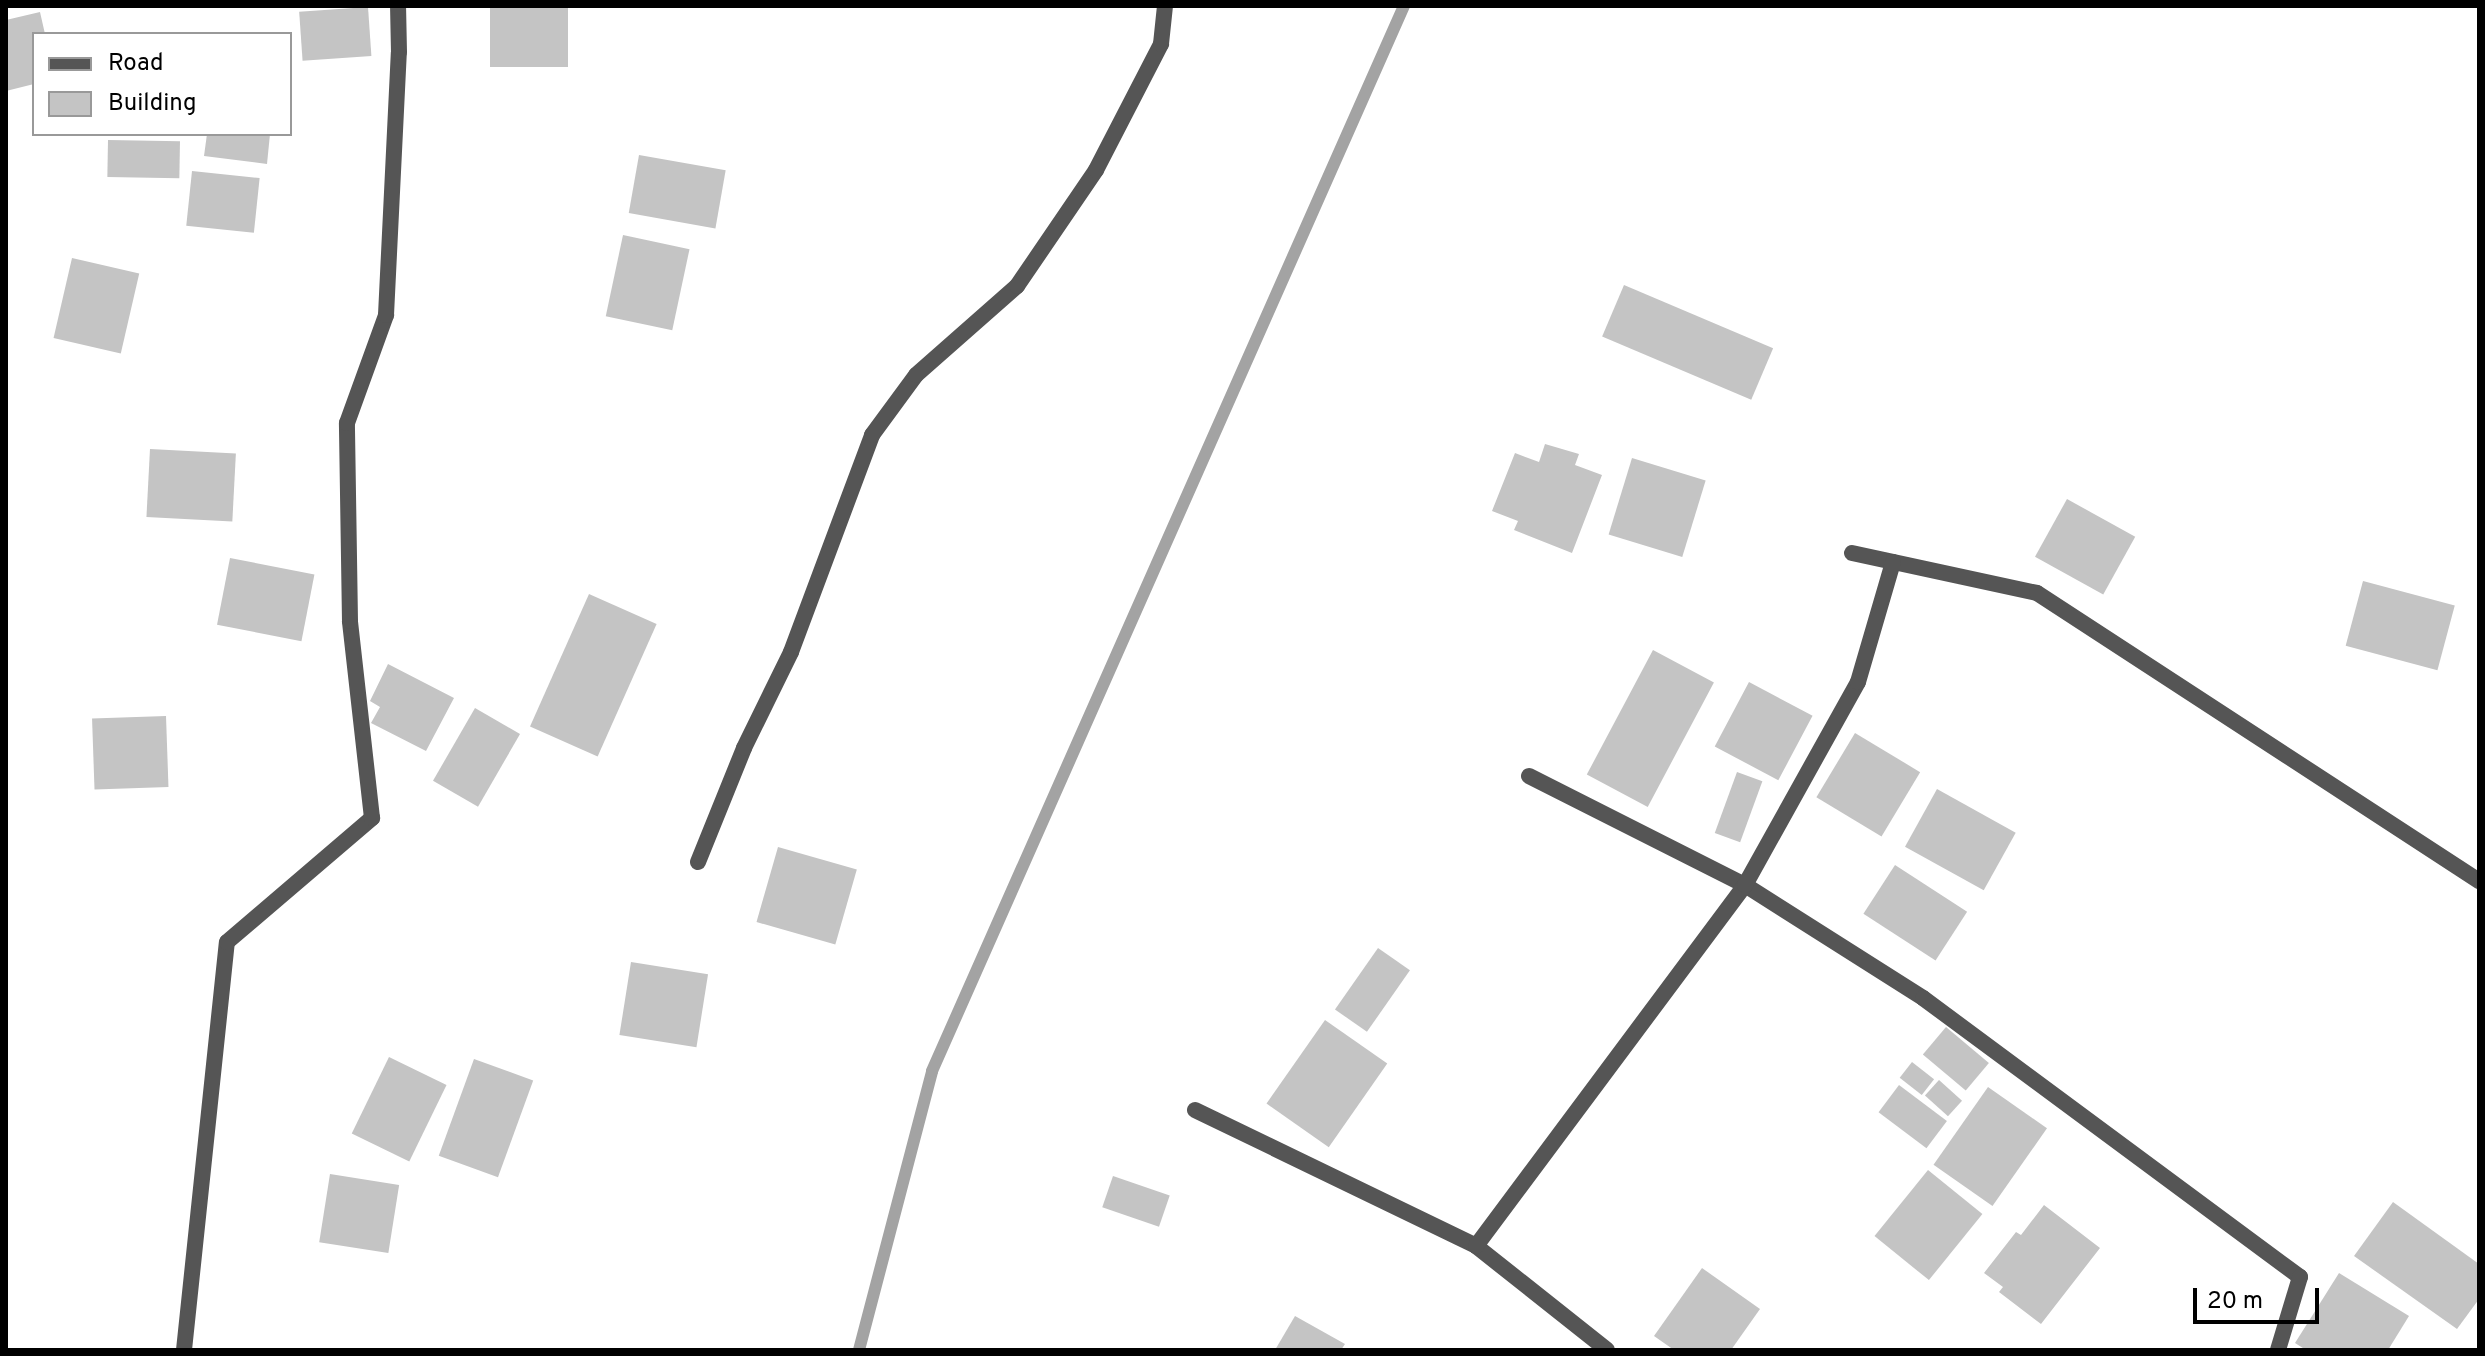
<!DOCTYPE html>
<style>
body{margin:0}
#map{position:relative;width:2485px;height:1356px;overflow:hidden;background:#fff;font-family:Overpass,sans-serif}
div>[style]{position:absolute}
.stream>*{height:12px;margin:-6px;padding:0 6px;transform-origin:6px;border-radius:6px;background:#a3a3a3}
.building>*{inset:0;background:#c4c4c4;transform-origin:0 0}
.minor>*{height:16px;margin:-8px;padding:0 8px;transform-origin:8px;border-radius:8px;background:#555}
span{translate:-50% -50%;white-space:nowrap;text-align:center;line-height:1.15;-webkit-text-stroke:6px #fff;paint-order:stroke}
.frame{position:absolute;inset:0;border:8px solid #000;pointer-events:none}
.legend{position:absolute;left:32px;top:32px;width:260px;height:104px;box-sizing:border-box;background:#fff;border:2px solid #999;margin:0;padding:10px 14px;list-style:none;font-size:24px;color:#000}
.legend li{display:flex;align-items:center;gap:16px;height:40px}
.legend b{width:40px;border:2px solid #999}
.scale{position:absolute;left:2193px;top:1288px;width:126px;height:36px;box-sizing:border-box;border:4px solid #000;border-top:0;padding-left:10px;font-size:24px;line-height:28px;white-space:nowrap;color:#000;-webkit-text-stroke:6px #fff;paint-order:stroke}
</style>
<div id="map">
<div class="stream">
<div style="left:859px;top:1350px;width:288px;rotate:-75.3deg"></div>
<div style="left:932px;top:1071px;width:1165px;rotate:-66.1deg"></div>
</div>
<div class="building">
<div style="left:490px;top:6px;width:78px;height:61px"></div>
<div style="left:368px;top:7px;width:49px;height:69px;rotate:86deg"></div>
<div style="clip-path:polygon(40px 12px,45px 34px,34px 34px,34px 84px,6px 91px,6px 20px)"></div>
<div style="clip-path:polygon(207px 134px,270px 134px,267px 164px,204px 156px)"></div>
<div style="left:108px;top:140px;width:72px;height:37px;rotate:1deg"></div>
<div style="left:639px;top:155px;width:88px;height:59px;rotate:10deg"></div>
<div style="left:192px;top:171px;width:68px;height:55px;rotate:6deg"></div>
<div style="left:623px;top:235px;width:68px;height:83px;rotate:12deg"></div>
<div style="left:72px;top:258px;width:69px;height:82px;rotate:13deg"></div>
<div style="left:1624px;top:285px;width:162px;height:56px;rotate:23deg"></div>
<div style="clip-path:polygon(1545px 444px,1579px 454px,1575px 465px,1602px 475px,1572px 553px,1514px 530px,1518px 521px,1492px 511px,1515px 453px,1539px 462px)"></div>
<div style="left:150px;top:449px;width:86px;height:68px;rotate:3deg"></div>
<div style="left:1632px;top:458px;width:77px;height:80px;rotate:17deg"></div>
<div style="left:2067px;top:499px;width:78px;height:66px;rotate:29deg"></div>
<div style="left:230px;top:558px;width:86px;height:68px;rotate:11deg"></div>
<div style="left:2363px;top:581px;width:95px;height:67px;rotate:15deg"></div>
<div style="left:589px;top:594px;width:74px;height:145px;rotate:24deg"></div>
<div style="left:1653px;top:650px;width:69px;height:141px;rotate:28deg"></div>
<div style="clip-path:polygon(388px 664px,454px 698px,426px 751px,371px 723px,380px 707px,370px 701px)"></div>
<div style="left:1749px;top:682px;width:72px;height:73px;rotate:28deg"></div>
<div style="left:475px;top:708px;width:52px;height:84px;rotate:30deg"></div>
<div style="left:166px;top:716px;width:71px;height:74px;rotate:88deg"></div>
<div style="left:1855px;top:733px;width:76px;height:75px;rotate:31deg"></div>
<div style="left:1737px;top:772px;width:27px;height:65px;rotate:20deg"></div>
<div style="left:1937px;top:789px;width:90px;height:66px;rotate:29deg"></div>
<div style="left:778px;top:847px;width:82px;height:78px;rotate:16deg"></div>
<div style="left:1895px;top:865px;width:86px;height:58px;rotate:33deg"></div>
<div style="left:1378px;top:948px;width:39px;height:75px;rotate:35deg"></div>
<div style="left:631px;top:962px;width:78px;height:74px;rotate:9deg"></div>
<div style="left:1325px;top:1020px;width:76px;height:102px;rotate:35deg"></div>
<div style="left:1946px;top:1027px;width:56px;height:36px;rotate:40deg"></div>
<div style="left:389px;top:1057px;width:64px;height:85px;rotate:26deg"></div>
<div style="left:474px;top:1059px;width:63px;height:103px;rotate:20deg"></div>
<div style="left:1912px;top:1062px;width:28px;height:20px;rotate:38deg"></div>
<div style="left:1939px;top:1080px;width:31px;height:21px;rotate:42deg"></div>
<div style="left:1899px;top:1085px;width:60px;height:34px;rotate:37deg"></div>
<div style="left:1988px;top:1087px;width:72px;height:95px;rotate:35deg"></div>
<div style="left:1928px;top:1170px;width:70px;height:85px;rotate:39deg"></div>
<div style="left:330px;top:1174px;width:70px;height:69px;rotate:9deg"></div>
<div style="left:1113px;top:1176px;width:60px;height:33px;rotate:19deg"></div>
<div style="clip-path:polygon(2393px 1202px,2479px 1264px,2479px 1299px,2457px 1329px,2354px 1256px)"></div>
<div style="clip-path:polygon(2044px 1205px,2100px 1248px,2041px 1324px,1999px 1292px,2003px 1287px,1984px 1273px,2016px 1232px,2021px 1235px)"></div>
<div style="clip-path:polygon(1702px 1268px,1760px 1309px,1731px 1350px,1674px 1350px,1654px 1336px)"></div>
<div style="clip-path:polygon(2339px 1273px,2409px 1316px,2388px 1350px,2306px 1350px,2295px 1343px)"></div>
<div style="clip-path:polygon(1295px 1316px,1345px 1344px,1341px 1350px,1275px 1350px)"></div>
</div>
<div class="minor">
<div style="left:1852px;top:553px;width:189px;rotate:12.2deg"></div>
<div style="left:2037px;top:593px;width:528px;rotate:33.09deg"></div>
<div style="left:1529px;top:776px;width:242px;rotate:26.8deg"></div>
<div style="left:1745px;top:885px;width:211px;rotate:32.4deg"></div>
<div style="left:1923px;top:998px;width:469px;rotate:36.5deg"></div>
<div style="left:2300px;top:1277px;width:76px;rotate:106.8deg"></div>
<div style="left:698px;top:862px;width:123px;rotate:-68deg"></div>
<div style="left:744px;top:748px;width:107px;rotate:-63.9deg"></div>
<div style="left:791px;top:652px;width:232px;rotate:-69.5deg"></div>
<div style="left:872px;top:435px;width:74px;rotate:-53.7deg"></div>
<div style="left:916px;top:375px;width:135px;rotate:-41.4deg"></div>
<div style="left:1017px;top:286px;width:140px;rotate:-55.7deg"></div>
<div style="left:1096px;top:170px;width:142px;rotate:-62.7deg"></div>
<div style="left:1161px;top:44px;width:38px;rotate:-84deg"></div>
<div style="left:1195px;top:1110px;width:312px;rotate:25.8deg"></div>
<div style="left:1476px;top:1246px;width:167px;rotate:38.4deg"></div>
<div style="left:1476px;top:1246px;width:450px;rotate:-53.3deg"></div>
<div style="left:1745px;top:885px;width:232px;rotate:-60.9deg"></div>
<div style="left:1858px;top:682px;width:125px;rotate:-73.7deg"></div>
<div style="left:184px;top:1350px;width:410px;rotate:-84deg"></div>
<div style="left:227px;top:942px;width:191px;rotate:-40.5deg"></div>
<div style="left:372px;top:818px;width:198px;rotate:-96.4deg"></div>
<div style="left:350px;top:621px;width:198px;rotate:-90.9deg"></div>
<div style="left:347px;top:423px;width:115px;rotate:-70.1deg"></div>
<div style="left:386px;top:315px;width:263px;rotate:-87.2deg"></div>
<div style="left:399px;top:52px;width:46px;rotate:-91.2deg"></div>
</div>
<div class="frame"></div>
<ul class="legend">
<li><b style="height:10px;background:#555"></b>Road</li>
<li><b style="height:22px;background:#c4c4c4"></b>Building</li>
</ul>
<div class="scale">20 m</div>
</div>
